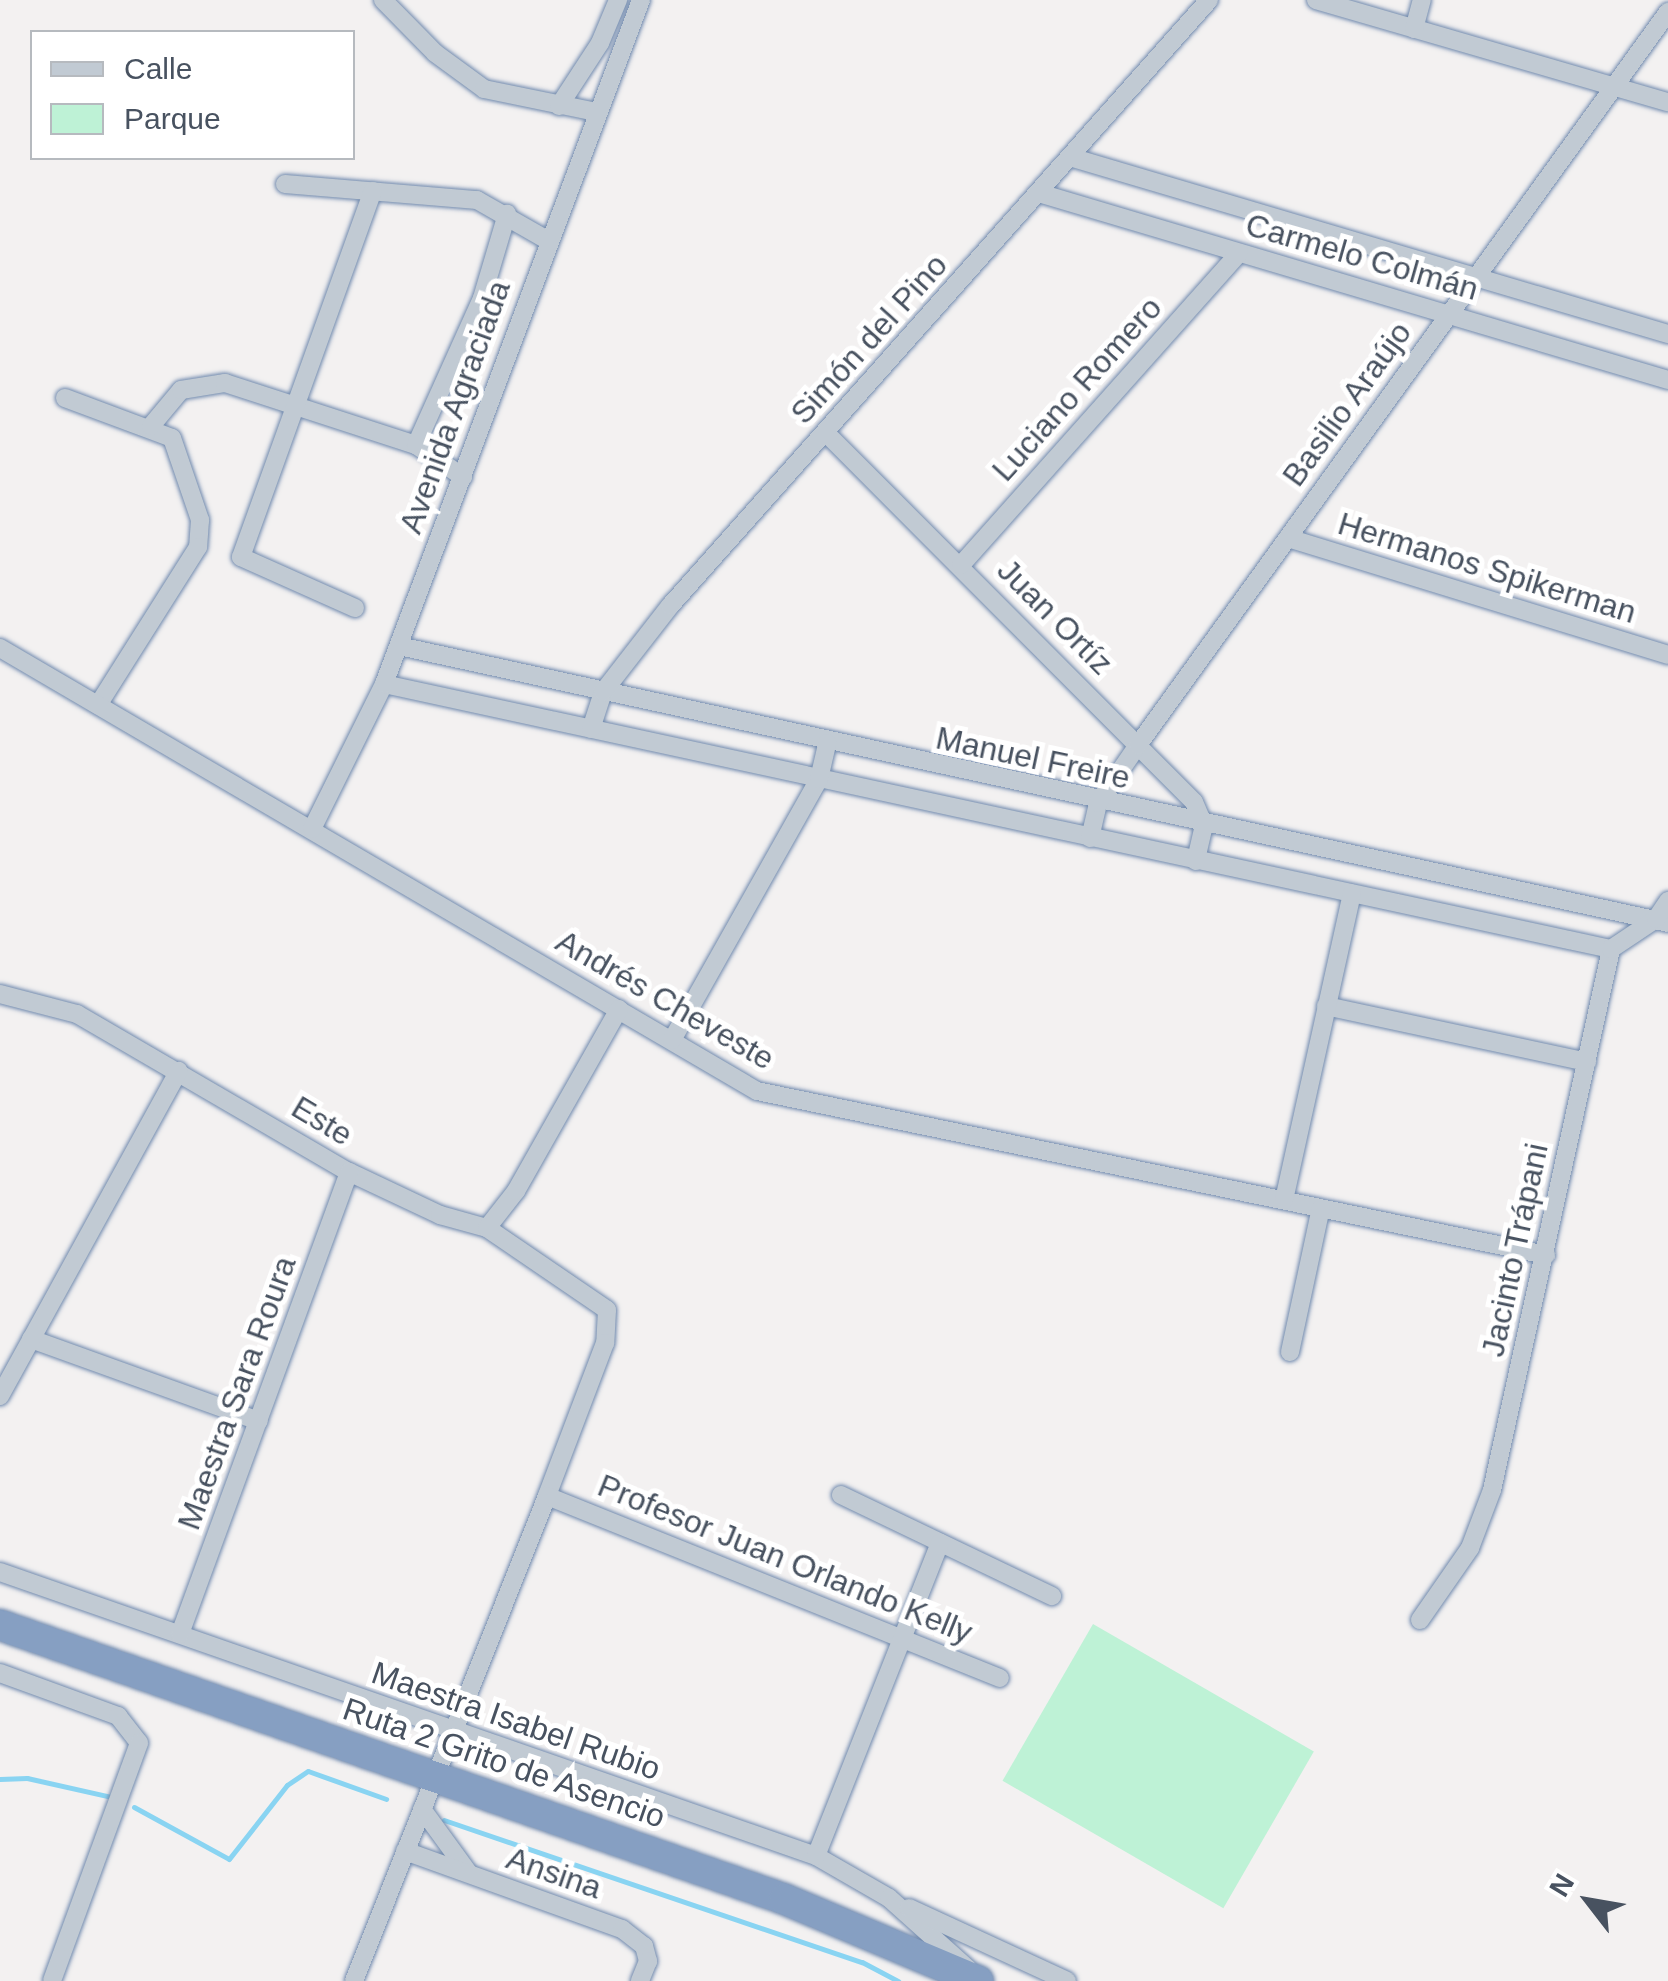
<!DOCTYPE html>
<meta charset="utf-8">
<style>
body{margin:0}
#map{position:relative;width:1668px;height:1981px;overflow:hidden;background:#f3f1f1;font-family:Arial,sans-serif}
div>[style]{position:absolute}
.green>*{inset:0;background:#bef2d6;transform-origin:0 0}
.stream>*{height:5px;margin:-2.5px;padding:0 2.5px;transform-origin:2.5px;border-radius:2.5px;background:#89d4f2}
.roads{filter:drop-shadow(0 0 2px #718aae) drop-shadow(0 0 2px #718aae)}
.street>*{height:18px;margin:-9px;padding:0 9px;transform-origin:9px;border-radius:9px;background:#c1cad3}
.highway>*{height:30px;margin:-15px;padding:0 15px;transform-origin:15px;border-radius:15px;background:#869fc2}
span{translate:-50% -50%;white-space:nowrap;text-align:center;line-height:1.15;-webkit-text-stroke:10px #fff;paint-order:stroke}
.street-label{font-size:32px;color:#485260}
.legend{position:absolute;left:30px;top:30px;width:325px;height:130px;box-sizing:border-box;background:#fff;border:2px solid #b6babf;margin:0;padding:12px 18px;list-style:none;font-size:30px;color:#485260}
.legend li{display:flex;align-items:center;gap:20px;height:50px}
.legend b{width:50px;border:2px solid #b6babf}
.north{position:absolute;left:1538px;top:1851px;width:100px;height:100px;-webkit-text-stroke:8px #fff;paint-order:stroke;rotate:301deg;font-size:28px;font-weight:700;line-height:40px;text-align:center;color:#485260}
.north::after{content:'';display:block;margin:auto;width:35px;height:45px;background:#485260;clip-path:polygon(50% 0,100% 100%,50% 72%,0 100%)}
</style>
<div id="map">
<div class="green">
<div style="left:1093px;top:1624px;width:255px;height:181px;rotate:30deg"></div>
</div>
<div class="stream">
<div style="left:0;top:1779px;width:27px;rotate:-2deg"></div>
<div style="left:27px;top:1778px;width:86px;rotate:12.7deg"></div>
<div style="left:134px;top:1807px;width:108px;rotate:28.7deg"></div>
<div style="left:229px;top:1859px;width:94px;rotate:-51.9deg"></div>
<div style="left:287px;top:1785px;width:25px;rotate:-34deg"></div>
<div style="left:308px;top:1771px;width:83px;rotate:19.7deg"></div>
<div style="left:444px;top:1820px;width:441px;rotate:18.8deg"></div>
<div style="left:862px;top:1962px;width:41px;rotate:27.8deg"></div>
</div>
<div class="roads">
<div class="street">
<div style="left:383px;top:0;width:74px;rotate:45.5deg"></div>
<div style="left:435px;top:53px;width:61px;rotate:36.3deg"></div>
<div style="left:484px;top:89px;width:114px;rotate:11.6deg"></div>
<div style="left:1316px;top:0;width:366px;rotate:16.2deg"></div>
<div style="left:1414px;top:29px;width:30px;rotate:-75deg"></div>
<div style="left:559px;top:106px;width:75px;rotate:-56.9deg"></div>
<div style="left:600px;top:43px;width:47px;rotate:-67.3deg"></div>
<div style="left:1070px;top:157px;width:624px;rotate:16.49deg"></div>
<div style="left:285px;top:184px;width:193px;rotate:4.8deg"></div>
<div style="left:477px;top:200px;width:81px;rotate:29.7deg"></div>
<div style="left:1039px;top:193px;width:656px;rotate:16.56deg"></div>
<div style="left:65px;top:398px;width:114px;rotate:20.5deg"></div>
<div style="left:172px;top:438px;width:87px;rotate:71.1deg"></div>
<div style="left:200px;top:520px;width:27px;rotate:94deg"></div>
<div style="left:198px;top:547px;width:187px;rotate:122.3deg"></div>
<div style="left:151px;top:426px;width:47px;rotate:-50.2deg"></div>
<div style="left:181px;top:390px;width:45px;rotate:-9deg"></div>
<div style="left:225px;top:383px;width:201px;rotate:18deg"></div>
<div style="left:416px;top:445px;width:57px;rotate:34.2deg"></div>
<div style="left:826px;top:433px;width:521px;rotate:45.08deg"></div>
<div style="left:1194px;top:802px;width:25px;rotate:67deg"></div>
<div style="left:1204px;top:825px;width:37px;rotate:103deg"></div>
<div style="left:416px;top:445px;width:161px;rotate:-65.8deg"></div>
<div style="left:482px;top:298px;width:88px;rotate:-73.4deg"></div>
<div style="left:1288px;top:538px;width:398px;rotate:17.1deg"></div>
<div style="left:961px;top:565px;width:418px;rotate:-48.3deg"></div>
<div style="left:355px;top:608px;width:125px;rotate:-155.9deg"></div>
<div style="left:241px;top:557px;width:389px;rotate:-70.2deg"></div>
<div style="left:399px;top:646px;width:1299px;rotate:12.31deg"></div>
<div style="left:0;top:648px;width:877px;rotate:30.34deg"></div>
<div style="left:757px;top:1091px;width:806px;rotate:11.74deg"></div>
<div style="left:384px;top:684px;width:1255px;rotate:12.19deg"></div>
<div style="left:591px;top:729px;width:39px;rotate:-72deg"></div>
<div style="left:603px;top:692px;width:109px;rotate:-52.1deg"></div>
<div style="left:670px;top:606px;width:811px;rotate:-48.35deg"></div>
<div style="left:312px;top:829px;width:162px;rotate:-63.6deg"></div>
<div style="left:384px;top:684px;width:731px;rotate:-69.41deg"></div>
<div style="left:1090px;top:838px;width:36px;rotate:-77deg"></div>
<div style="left:1098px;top:803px;width:70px;rotate:-55.4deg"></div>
<div style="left:1138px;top:745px;width:905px;rotate:-54.13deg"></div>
<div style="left:0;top:994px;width:80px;rotate:14.6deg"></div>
<div style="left:77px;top:1014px;width:315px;rotate:30.2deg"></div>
<div style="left:349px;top:1172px;width:101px;rotate:25.3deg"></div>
<div style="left:440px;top:1215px;width:49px;rotate:15.5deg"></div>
<div style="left:487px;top:1228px;width:145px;rotate:34.3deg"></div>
<div style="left:607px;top:1310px;width:33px;rotate:93deg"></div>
<div style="left:605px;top:1343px;width:164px;rotate:110.8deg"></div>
<div style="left:547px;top:1496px;width:522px;rotate:111.7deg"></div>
<div style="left:1326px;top:1006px;width:267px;rotate:12.1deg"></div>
<div style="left:672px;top:1040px;width:300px;rotate:-60.6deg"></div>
<div style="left:819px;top:779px;width:37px;rotate:-77deg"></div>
<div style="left:1284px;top:1200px;width:314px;rotate:-77.5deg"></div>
<div style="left:487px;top:1228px;width:47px;rotate:-51.9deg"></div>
<div style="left:516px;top:1191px;width:209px;rotate:-60.5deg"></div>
<div style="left:31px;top:1339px;width:242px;rotate:19.8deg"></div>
<div style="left:1290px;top:1352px;width:147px;rotate:-77.9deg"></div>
<div style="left:0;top:1396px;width:371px;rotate:-61.2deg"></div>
<div style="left:841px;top:1495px;width:234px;rotate:25.6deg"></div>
<div style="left:547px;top:1496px;width:488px;rotate:21.9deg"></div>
<div style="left:0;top:1572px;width:864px;rotate:19.19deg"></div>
<div style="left:816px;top:1856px;width:84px;rotate:29.9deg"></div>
<div style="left:889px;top:1898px;width:106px;rotate:41.9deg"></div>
<div style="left:1420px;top:1620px;width:88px;rotate:-55.2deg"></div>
<div style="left:1470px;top:1548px;width:62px;rotate:-69.2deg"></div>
<div style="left:1492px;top:1490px;width:554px;rotate:-77.59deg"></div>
<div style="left:1611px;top:949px;width:54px;rotate:-33.7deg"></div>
<div style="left:1656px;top:919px;width:22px;rotate:-56deg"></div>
<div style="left:180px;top:1634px;width:492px;rotate:-69.9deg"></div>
<div style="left:0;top:1673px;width:126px;rotate:20deg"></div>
<div style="left:118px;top:1716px;width:34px;rotate:52deg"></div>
<div style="left:139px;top:1743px;width:253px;rotate:110.1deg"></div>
<div style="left:422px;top:1809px;width:78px;rotate:53.9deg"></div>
<div style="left:405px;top:1851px;width:231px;rotate:19.8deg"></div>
<div style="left:622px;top:1929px;width:28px;rotate:38deg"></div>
<div style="left:644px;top:1946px;width:16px;rotate:75deg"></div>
<div style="left:648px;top:1961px;width:22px;rotate:112deg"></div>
<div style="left:816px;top:1856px;width:337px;rotate:-68.4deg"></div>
<div style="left:909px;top:1908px;width:174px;rotate:24.8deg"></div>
</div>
<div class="highway">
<div style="left:0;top:1625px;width:831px;rotate:19.26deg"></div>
<div style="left:784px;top:1899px;width:211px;rotate:22.9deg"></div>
</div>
</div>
<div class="street-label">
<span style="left:1362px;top:257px;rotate:16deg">Carmelo Colmán</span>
<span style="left:869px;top:339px;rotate:-48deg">Simón del Pino</span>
<span style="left:1077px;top:389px;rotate:-48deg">Luciano Romero</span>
<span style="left:1347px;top:404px;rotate:-54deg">Basilio Araújo</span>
<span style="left:455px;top:407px;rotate:-70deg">Avenida Agraciada</span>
<span style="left:1487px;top:568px;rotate:17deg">Hermanos Spikerman</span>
<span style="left:1055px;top:617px;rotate:45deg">Juan Ortíz</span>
<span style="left:1033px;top:758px;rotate:12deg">Manuel Freire</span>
<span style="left:665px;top:1000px;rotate:30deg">Andrés Cheveste</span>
<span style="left:322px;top:1121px;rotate:31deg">Este</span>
<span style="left:1515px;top:1250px;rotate:-78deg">Jacinto Trápani</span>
<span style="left:237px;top:1393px;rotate:-70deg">Maestra Sara Roura</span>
<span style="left:785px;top:1559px;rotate:22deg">Profesor Juan Orlando Kelly</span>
<span style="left:516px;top:1721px;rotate:19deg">Maestra Isabel Rubio</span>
<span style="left:504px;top:1763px;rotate:19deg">Ruta 2 Grito de Asencio</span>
<span style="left:554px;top:1873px;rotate:19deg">Ansina</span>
</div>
<ul class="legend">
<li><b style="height:12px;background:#c1cad3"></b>Calle</li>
<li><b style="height:28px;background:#bef2d6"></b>Parque</li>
</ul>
<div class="north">N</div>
</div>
